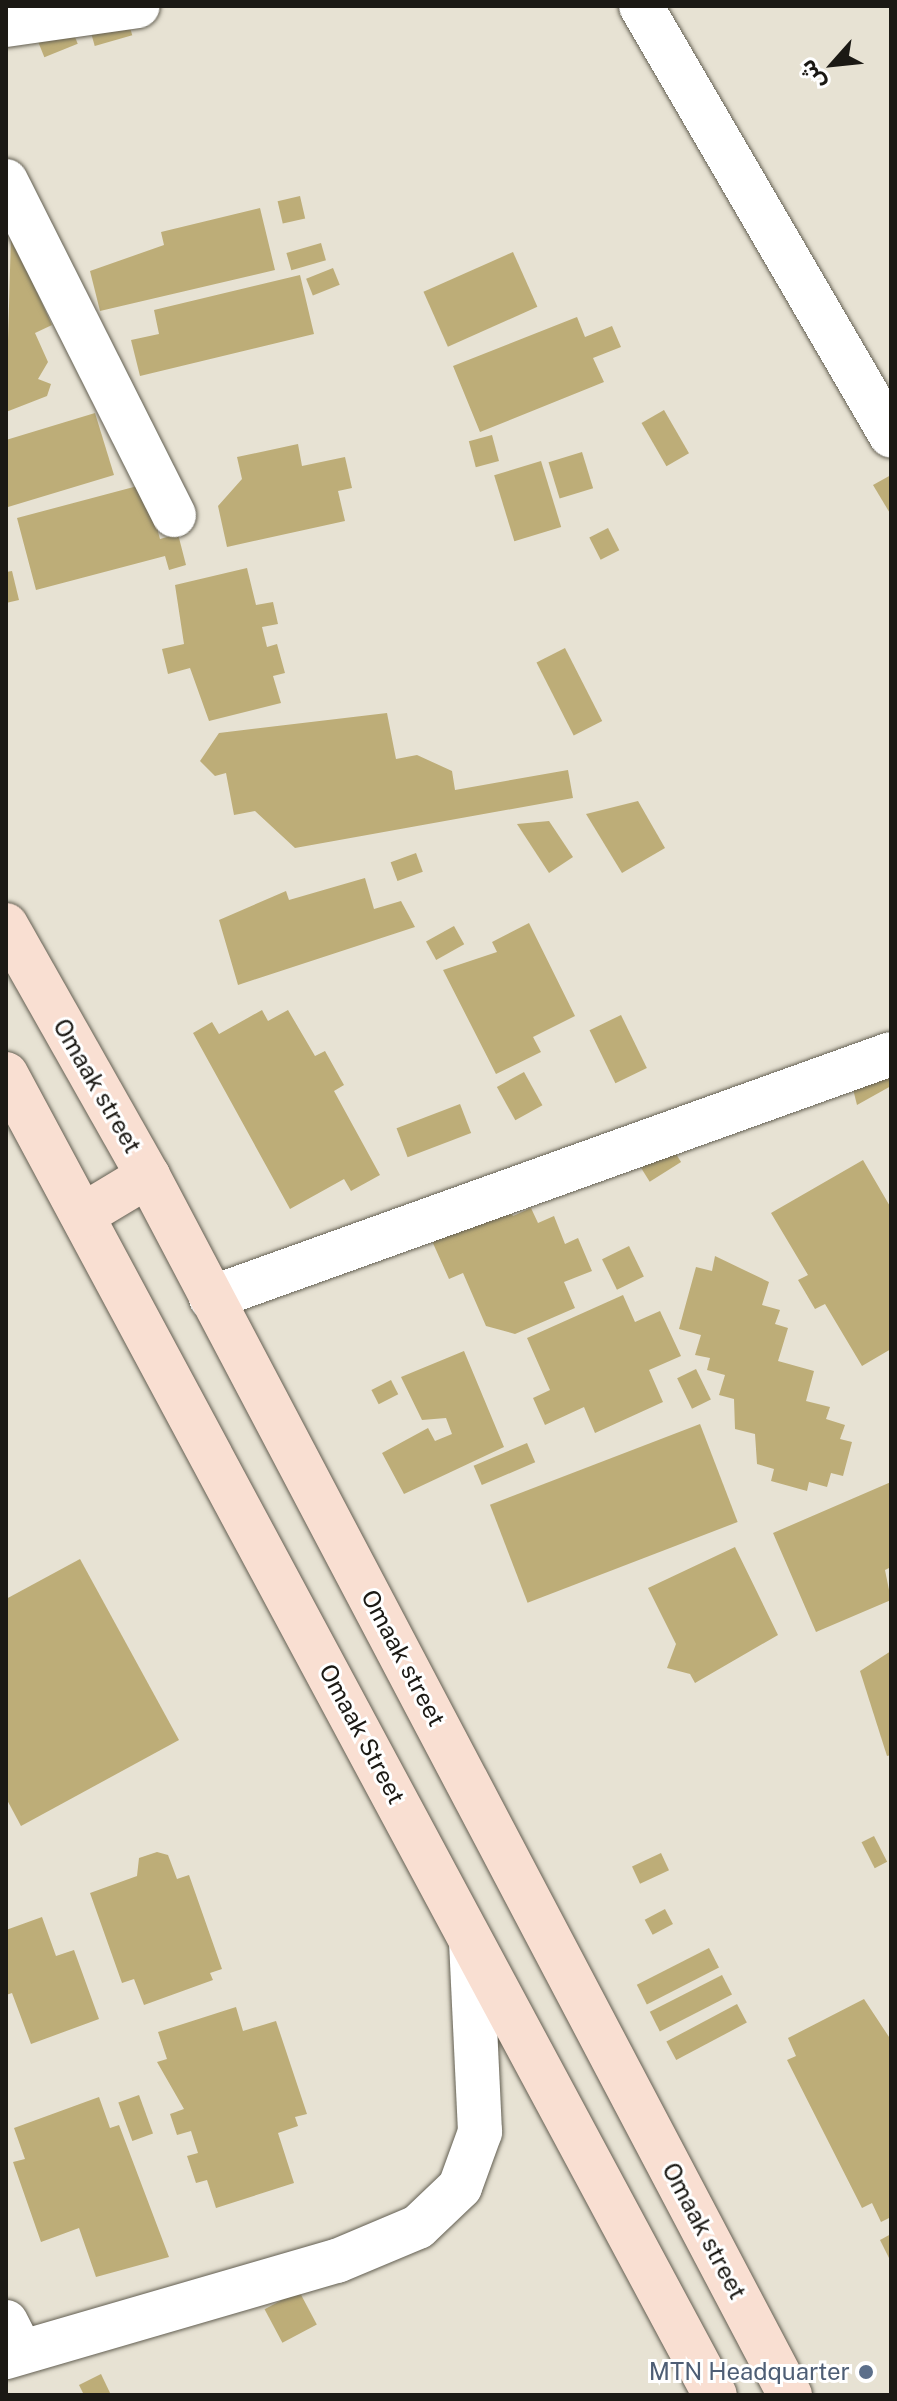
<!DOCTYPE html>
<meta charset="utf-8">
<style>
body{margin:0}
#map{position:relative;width:897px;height:2401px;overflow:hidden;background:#e7e2d3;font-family:"Public Sans","Noto Sans Arabic",sans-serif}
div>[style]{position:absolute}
.building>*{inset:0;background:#bdad78;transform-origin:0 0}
.roads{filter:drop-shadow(0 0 2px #635f52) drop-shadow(0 0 2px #635f52)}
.minor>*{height:44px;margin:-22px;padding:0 22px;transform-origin:22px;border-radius:22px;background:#fff}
.tertiary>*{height:44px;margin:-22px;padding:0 22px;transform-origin:22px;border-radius:22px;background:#fff}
.primary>*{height:44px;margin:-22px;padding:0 22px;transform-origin:22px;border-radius:22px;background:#f9dfd2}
.dots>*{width:22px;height:22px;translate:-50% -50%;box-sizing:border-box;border:4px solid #fff;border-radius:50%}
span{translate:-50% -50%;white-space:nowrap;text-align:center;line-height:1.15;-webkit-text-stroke:6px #fff;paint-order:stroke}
.street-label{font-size:24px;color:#1b1914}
.service-label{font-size:24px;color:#4e5e75}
.right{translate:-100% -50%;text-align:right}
.frame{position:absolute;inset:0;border:8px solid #1b1914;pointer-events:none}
.north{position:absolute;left:793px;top:24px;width:80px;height:80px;-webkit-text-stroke:6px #fff;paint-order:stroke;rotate:243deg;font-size:22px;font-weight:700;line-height:32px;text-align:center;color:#1b1914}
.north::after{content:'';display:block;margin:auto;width:28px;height:36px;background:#1b1914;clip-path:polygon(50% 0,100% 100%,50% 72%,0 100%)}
</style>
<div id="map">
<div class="building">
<div style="left:127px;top:17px;width:19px;height:39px;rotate:74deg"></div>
<div style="left:71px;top:27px;width:18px;height:36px;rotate:68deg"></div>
<div style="left:300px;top:196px;width:23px;height:23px;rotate:77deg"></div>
<div style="clip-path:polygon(260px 208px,275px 270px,100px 311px,90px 271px,164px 245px,161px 232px)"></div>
<div style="clip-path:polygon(11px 235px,52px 325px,35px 333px,48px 362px,38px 379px,51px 384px,47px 396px,6px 412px)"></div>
<div style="left:321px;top:243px;width:18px;height:36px;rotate:74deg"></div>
<div style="left:513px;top:252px;width:60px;height:98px;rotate:66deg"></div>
<div style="left:333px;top:268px;width:18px;height:29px;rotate:68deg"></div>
<div style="clip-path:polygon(300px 275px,314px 334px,140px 376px,131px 340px,159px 334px,154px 310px)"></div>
<div style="clip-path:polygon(577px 317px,585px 337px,612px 326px,621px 347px,593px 358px,604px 382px,480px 432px,453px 366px)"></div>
<div style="left:664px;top:410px;width:50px;height:26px;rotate:60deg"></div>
<div style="clip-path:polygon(95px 413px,114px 475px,8px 507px,6px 440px)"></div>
<div style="left:492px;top:435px;width:27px;height:24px;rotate:75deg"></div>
<div style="clip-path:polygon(298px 444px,302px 466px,345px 457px,352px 488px,338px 491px,345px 521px,227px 547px,218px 506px,242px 479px,237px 457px)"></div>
<div style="left:582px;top:452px;width:38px;height:35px;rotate:73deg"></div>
<div style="left:541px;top:461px;width:69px;height:49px;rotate:73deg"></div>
<div style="clip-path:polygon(891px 475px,891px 515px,873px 485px)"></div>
<div style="clip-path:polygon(145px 484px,160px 539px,178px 534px,186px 565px,169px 570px,165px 556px,36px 590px,17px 518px)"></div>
<div style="left:608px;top:528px;width:25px;height:21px;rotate:63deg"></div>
<div style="clip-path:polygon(247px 568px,256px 605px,273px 602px,278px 624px,262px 627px,267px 647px,277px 644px,285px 673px,273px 676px,281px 703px,209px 721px,190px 668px,168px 674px,162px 649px,184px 644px,175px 585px)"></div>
<div style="clip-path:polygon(12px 571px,19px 600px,6px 603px,6px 572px)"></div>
<div style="left:565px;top:648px;width:82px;height:32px;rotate:63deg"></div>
<div style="clip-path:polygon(387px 713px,396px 759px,417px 755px,452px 771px,455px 790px,568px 770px,573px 798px,295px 848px,255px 811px,234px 815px,226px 773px,215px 776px,200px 761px,219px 733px)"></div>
<div style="clip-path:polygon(638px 801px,665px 848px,622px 873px,586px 814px)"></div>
<div style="clip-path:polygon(549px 821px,573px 857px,549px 873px,517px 824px)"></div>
<div style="left:416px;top:853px;width:20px;height:27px;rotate:70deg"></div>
<div style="clip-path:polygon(365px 878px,374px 909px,401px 901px,415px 927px,238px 985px,219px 920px,286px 891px,289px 900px)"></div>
<div style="clip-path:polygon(529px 923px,575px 1016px,533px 1037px,541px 1052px,496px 1074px,443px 970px,497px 952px,492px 942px)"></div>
<div style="left:454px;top:926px;width:21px;height:32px;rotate:61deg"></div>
<div style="clip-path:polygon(262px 1010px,268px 1021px,288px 1010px,315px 1056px,325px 1051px,344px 1085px,334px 1091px,380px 1175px,351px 1191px,344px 1179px,290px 1209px,193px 1033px,212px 1022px,219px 1034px)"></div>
<div style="left:621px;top:1015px;width:59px;height:35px;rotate:64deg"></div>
<div style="clip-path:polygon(891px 1069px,891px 1086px,857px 1105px,852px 1085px)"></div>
<div style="left:524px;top:1072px;width:38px;height:31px;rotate:61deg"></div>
<div style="left:460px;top:1104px;width:31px;height:68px;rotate:69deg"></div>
<div style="left:671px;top:1146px;width:19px;height:37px;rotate:58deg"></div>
<div style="clip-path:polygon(863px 1160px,891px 1208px,891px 1349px,862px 1366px,825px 1304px,815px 1309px,798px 1280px,808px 1275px,771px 1213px)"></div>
<div style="clip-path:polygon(505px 1199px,513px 1216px,531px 1208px,538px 1223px,554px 1216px,565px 1244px,578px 1238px,592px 1271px,564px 1282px,575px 1308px,515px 1334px,486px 1326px,463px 1273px,449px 1279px,428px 1232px)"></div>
<div style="left:629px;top:1246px;width:34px;height:30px;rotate:64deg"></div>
<div style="clip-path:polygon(715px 1256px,769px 1282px,762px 1305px,780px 1310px,775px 1324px,788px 1328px,778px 1361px,814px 1371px,806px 1401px,830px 1407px,826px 1419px,845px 1425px,840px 1439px,852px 1442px,843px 1476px,831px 1473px,827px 1487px,809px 1482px,807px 1491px,771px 1481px,774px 1469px,757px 1464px,755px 1434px,735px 1429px,734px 1399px,719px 1395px,725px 1375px,707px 1370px,710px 1358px,695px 1355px,701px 1335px,679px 1329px,696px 1267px,712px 1271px)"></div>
<div style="clip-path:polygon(623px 1295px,635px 1322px,660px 1311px,681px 1356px,649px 1370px,663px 1402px,595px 1433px,584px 1407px,545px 1425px,533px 1398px,550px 1390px,527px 1338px)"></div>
<div style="clip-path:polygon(464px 1351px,504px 1447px,404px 1494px,382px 1453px,428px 1428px,435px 1441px,452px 1434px,446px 1418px,422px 1420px,401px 1377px)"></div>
<div style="left:696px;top:1369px;width:34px;height:21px;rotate:64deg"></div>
<div style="left:391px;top:1380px;width:16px;height:22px;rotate:63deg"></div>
<div style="left:700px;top:1424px;width:105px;height:225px;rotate:69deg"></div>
<div style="left:527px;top:1443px;width:21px;height:58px;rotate:67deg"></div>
<div style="clip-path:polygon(891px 1482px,891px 1567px,885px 1570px,891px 1600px,816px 1632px,773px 1533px)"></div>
<div style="clip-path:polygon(735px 1547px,778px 1635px,695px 1683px,690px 1674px,667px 1668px,676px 1644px,648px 1588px)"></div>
<div style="clip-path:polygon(80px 1559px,179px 1740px,21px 1826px,6px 1798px,6px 1599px)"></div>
<div style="clip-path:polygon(891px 1651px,891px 1755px,887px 1756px,860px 1671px)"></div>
<div style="left:874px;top:1836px;width:29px;height:14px;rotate:63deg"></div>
<div style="clip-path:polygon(157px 1852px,168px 1855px,177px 1879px,189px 1875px,222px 1969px,210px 1973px,213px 1980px,144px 2005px,134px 1979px,122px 1983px,90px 1893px,137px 1876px,139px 1858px)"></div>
<div style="left:661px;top:1853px;width:19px;height:32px;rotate:65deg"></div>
<div style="left:665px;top:1909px;width:17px;height:23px;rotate:62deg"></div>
<div style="clip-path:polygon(42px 1917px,56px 1956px,74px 1950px,99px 2019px,31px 2044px,12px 1993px,6px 1995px,6px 1930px)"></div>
<div style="left:709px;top:1948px;width:22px;height:81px;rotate:63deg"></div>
<div style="left:722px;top:1975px;width:22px;height:81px;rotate:63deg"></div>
<div style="clip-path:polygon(864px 1999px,891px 2040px,891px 2217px,881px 2222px,872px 2203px,862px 2208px,787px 2060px,796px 2056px,788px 2038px)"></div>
<div style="left:737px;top:2004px;width:21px;height:80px;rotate:62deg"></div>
<div style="clip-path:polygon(236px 2007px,243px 2031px,276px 2021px,307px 2114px,295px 2117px,298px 2126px,278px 2133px,294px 2183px,216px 2208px,207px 2180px,196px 2183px,187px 2156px,198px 2153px,191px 2131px,177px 2135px,170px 2114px,184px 2109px,157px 2062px,167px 2059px,158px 2032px)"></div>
<div style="left:139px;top:2095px;width:41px;height:22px;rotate:70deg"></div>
<div style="clip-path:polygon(99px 2097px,110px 2128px,119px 2125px,169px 2257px,96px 2277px,79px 2228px,41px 2242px,13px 2162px,25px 2159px,14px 2128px)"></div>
<div style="clip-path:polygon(891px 2234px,891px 2262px,880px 2240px)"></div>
<div style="left:299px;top:2291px;width:38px;height:39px;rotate:62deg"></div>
<div style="clip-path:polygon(101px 2374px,111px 2395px,84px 2395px,79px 2385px)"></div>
</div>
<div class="roads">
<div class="minor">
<div style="left:641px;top:6px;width:497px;rotate:59.8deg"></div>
<div style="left:6px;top:25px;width:133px;rotate:-8.2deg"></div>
<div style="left:6px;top:181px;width:374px;rotate:63.3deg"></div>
<div style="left:211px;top:1298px;width:722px;rotate:-19.74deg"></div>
<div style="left:6px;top:2322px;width:33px;rotate:63deg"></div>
</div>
<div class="tertiary">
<div style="left:6px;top:2357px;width:345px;rotate:-16.2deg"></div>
<div style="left:337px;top:2261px;width:88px;rotate:-22.8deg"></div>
<div style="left:418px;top:2227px;width:58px;rotate:-43.6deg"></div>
<div style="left:460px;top:2187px;width:59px;rotate:-70deg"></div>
<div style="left:480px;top:2132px;width:189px;rotate:-92.7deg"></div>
</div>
<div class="primary">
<div style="left:6px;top:925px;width:288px;rotate:60.5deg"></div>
<div style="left:148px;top:1176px;width:1378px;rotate:62.23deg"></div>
<div style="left:6px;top:1074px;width:1499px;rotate:61.78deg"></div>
<div style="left:83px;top:1215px;width:76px;rotate:-31deg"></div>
</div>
</div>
<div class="dots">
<div style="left:866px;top:2372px;background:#5c6f8a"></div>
</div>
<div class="street-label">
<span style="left:97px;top:1086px;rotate:60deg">Omaak street</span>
<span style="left:403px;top:1658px;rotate:62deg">Omaak street</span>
<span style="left:362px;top:1734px;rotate:62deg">Omaak Street</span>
<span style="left:704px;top:2231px;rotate:62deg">Omaak street</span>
</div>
<div class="service-label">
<span class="right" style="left:850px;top:2372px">MTN Headquarter</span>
</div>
<div class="frame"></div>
<div class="north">ش</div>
</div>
